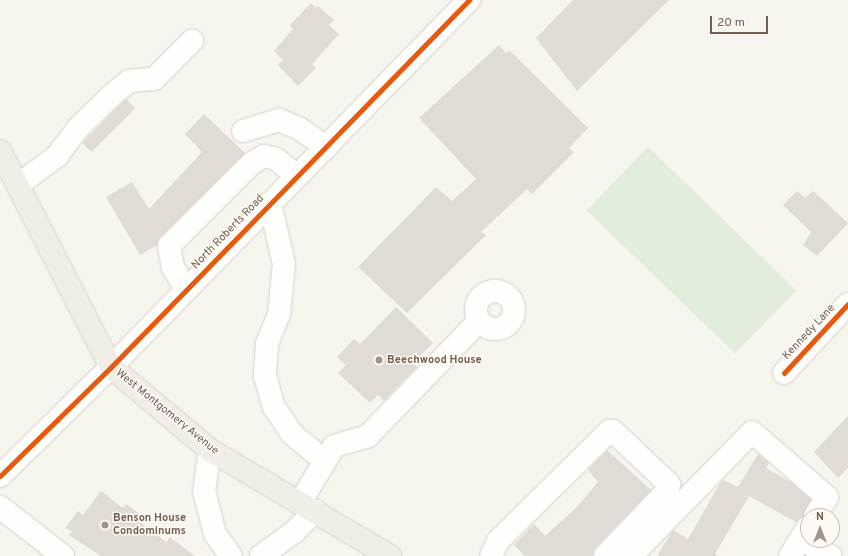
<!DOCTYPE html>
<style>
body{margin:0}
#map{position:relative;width:848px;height:556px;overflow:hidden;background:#f6f5ee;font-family:Overpass,sans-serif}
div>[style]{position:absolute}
.green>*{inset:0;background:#e3eddb;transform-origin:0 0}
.building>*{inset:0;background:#e0dbd4;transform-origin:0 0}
.roads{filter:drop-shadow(0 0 1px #d6d2cc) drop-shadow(0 0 1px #d6d2cc)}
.minor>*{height:22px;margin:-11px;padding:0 11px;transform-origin:11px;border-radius:11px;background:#fefefc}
.minor>.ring{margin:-11px;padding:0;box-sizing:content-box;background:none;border:22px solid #fefefc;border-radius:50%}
.major>*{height:22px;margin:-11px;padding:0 11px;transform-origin:11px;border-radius:11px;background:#f1eee8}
.cycleway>*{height:5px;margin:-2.5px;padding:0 2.5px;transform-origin:2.5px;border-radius:2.5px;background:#e8590c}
.dots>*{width:11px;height:11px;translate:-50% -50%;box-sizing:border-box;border:2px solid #fdf9f2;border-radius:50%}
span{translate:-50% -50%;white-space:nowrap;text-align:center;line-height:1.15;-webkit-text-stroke:3px #fdf9f2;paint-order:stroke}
.street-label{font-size:11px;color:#725f51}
.poi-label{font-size:11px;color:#725f51;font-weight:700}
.left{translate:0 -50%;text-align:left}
.north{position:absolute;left:800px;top:508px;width:40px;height:40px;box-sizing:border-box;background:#fdf9f2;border:1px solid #c5bbb2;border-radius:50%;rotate:0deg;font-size:11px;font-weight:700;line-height:16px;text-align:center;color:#725f51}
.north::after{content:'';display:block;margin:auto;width:14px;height:18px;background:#a09488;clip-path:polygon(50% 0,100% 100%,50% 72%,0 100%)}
.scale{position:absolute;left:710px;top:16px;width:58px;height:18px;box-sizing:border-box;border:2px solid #725f51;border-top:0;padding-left:5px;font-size:12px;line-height:14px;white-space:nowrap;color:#725f51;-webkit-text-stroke:3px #fdf9f2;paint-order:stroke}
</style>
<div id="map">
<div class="green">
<div style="left:648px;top:147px;width:206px;height:88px;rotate:44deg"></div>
</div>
<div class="building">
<div style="clip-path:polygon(573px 0,669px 0,577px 91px,536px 38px)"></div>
<div style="clip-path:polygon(311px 3px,316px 8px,318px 6px,334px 20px,329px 25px,339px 34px,312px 64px,316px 68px,298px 86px,278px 65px,283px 60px,274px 51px,293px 29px,290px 25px)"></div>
<div style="clip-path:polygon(499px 45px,506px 53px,509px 50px,588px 128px,569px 148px,574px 152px,532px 194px,527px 189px,481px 232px,486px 235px,407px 313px,358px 267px,436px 187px,452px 201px,476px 179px,419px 118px)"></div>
<div style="left:126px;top:99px;width:13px;height:62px;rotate:45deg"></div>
<div style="clip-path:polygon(204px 114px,245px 153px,160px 237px,157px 245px,140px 255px,106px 197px,132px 182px,149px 209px,202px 152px,185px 134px)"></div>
<div style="clip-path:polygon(797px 191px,805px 198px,813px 191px,848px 223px,817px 256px,803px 245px,811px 232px,783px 205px)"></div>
<div style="clip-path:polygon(396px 307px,433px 343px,413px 363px,417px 367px,384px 401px,378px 395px,370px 403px,338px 373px,346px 365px,337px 357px,354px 339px,360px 344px)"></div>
<div style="clip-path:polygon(848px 416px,848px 468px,838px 478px,814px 452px)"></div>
<div style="clip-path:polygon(607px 450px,651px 490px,596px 547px,592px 556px,525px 556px,514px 545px,534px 524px,545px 536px,577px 507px,598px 482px,588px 470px)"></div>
<div style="clip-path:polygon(758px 454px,769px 463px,766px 468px,792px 483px,811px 499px,803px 516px,796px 522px,749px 496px,715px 554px,718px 556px,657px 556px,673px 530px,688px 539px,720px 483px,723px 480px,738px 487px)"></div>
<div style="clip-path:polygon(101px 491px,123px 508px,126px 504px,144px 517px,140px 522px,166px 542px,170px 537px,195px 556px,101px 556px,69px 535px,72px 531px,65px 528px,78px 511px,83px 515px)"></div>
</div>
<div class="roads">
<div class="minor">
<div style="left:243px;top:131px;width:38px;rotate:-17deg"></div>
<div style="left:279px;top:120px;width:23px;rotate:23deg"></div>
<div style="left:300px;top:129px;width:32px;rotate:35deg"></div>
<div style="left:18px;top:185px;width:49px;rotate:-36.6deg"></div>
<div style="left:57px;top:156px;width:35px;rotate:-53deg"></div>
<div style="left:78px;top:128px;width:47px;rotate:-44.1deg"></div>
<div style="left:112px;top:95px;width:22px;rotate:-39deg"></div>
<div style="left:129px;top:81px;width:25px;rotate:-5deg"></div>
<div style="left:154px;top:79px;width:54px;rotate:-45deg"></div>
<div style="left:270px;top:203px;width:63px;rotate:77.1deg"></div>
<div style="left:284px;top:264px;width:50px;rotate:95.7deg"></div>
<div style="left:279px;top:314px;width:32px;rotate:112deg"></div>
<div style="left:267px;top:344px;width:32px;rotate:94deg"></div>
<div style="left:265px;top:376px;width:32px;rotate:74deg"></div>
<div style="left:274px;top:407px;width:32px;rotate:56deg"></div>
<div style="left:292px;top:434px;width:43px;rotate:39.3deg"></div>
<div style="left:186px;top:289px;width:26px;rotate:-121deg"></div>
<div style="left:173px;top:267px;width:21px;rotate:-101deg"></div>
<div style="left:169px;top:246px;width:117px;rotate:-45deg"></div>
<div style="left:252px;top:163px;width:14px;rotate:-30deg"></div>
<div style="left:264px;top:156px;width:12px;rotate:14deg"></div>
<div style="left:276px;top:159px;width:27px;rotate:39deg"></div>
<div class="ring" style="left:476px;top:291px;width:16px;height:16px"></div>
<div style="left:784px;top:373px;width:94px;rotate:-47.2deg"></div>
<div style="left:210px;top:450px;width:41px;rotate:98.3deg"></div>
<div style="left:204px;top:491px;width:44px;rotate:75.7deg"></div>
<div style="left:215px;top:534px;width:27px;rotate:54deg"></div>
<div style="left:0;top:476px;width:156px;rotate:-44.5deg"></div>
<div style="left:111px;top:367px;width:513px;rotate:-45.71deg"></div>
<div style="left:300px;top:503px;width:66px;rotate:-59.2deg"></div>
<div style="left:334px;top:446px;width:35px;rotate:-16deg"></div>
<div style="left:368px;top:436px;width:160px;rotate:-46deg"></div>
<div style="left:0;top:507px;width:80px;rotate:37.9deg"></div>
<div style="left:801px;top:539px;width:34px;rotate:30deg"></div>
<div style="left:261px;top:556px;width:41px;rotate:-36deg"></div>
<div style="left:294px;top:532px;width:30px;rotate:-45deg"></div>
<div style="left:491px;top:556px;width:17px;rotate:-65deg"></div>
<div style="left:498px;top:541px;width:156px;rotate:-44.7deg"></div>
<div style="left:609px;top:431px;width:4px"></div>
<div style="left:613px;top:431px;width:77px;rotate:43.4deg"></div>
<div style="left:669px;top:484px;width:6px;rotate:99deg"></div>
<div style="left:668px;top:490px;width:91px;rotate:133.7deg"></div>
<div style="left:631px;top:556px;width:173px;rotate:-45.7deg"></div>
<div style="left:752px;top:432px;width:99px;rotate:40.9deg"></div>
<div style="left:827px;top:497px;width:22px;rotate:122deg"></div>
<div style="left:790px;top:556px;width:34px;rotate:-58deg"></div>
</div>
<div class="major">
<div style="left:0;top:151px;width:243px;rotate:62.8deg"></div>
<div style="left:111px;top:367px;width:129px;rotate:40deg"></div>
<div style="left:210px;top:450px;width:209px;rotate:30.5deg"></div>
</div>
</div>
<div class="cycleway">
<div style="left:784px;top:373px;width:94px;rotate:-47.2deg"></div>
<div style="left:0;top:476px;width:156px;rotate:-44.5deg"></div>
<div style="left:111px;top:367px;width:513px;rotate:-45.71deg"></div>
</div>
<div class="dots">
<div style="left:379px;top:360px;background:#a09488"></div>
<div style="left:105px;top:525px;background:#a09488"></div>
</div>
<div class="street-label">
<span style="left:228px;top:232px;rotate:-46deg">North Roberts Road</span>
<span style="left:809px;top:332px;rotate:-47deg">Kennedy Lane</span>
<span style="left:167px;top:412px;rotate:39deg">West Montgomery Avenue</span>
</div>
<div class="poi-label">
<span class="left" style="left:387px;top:360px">Beechwood House</span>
<span class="left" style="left:113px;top:525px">Benson House<br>Condominums</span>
</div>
<div class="north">N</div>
<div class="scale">20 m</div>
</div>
